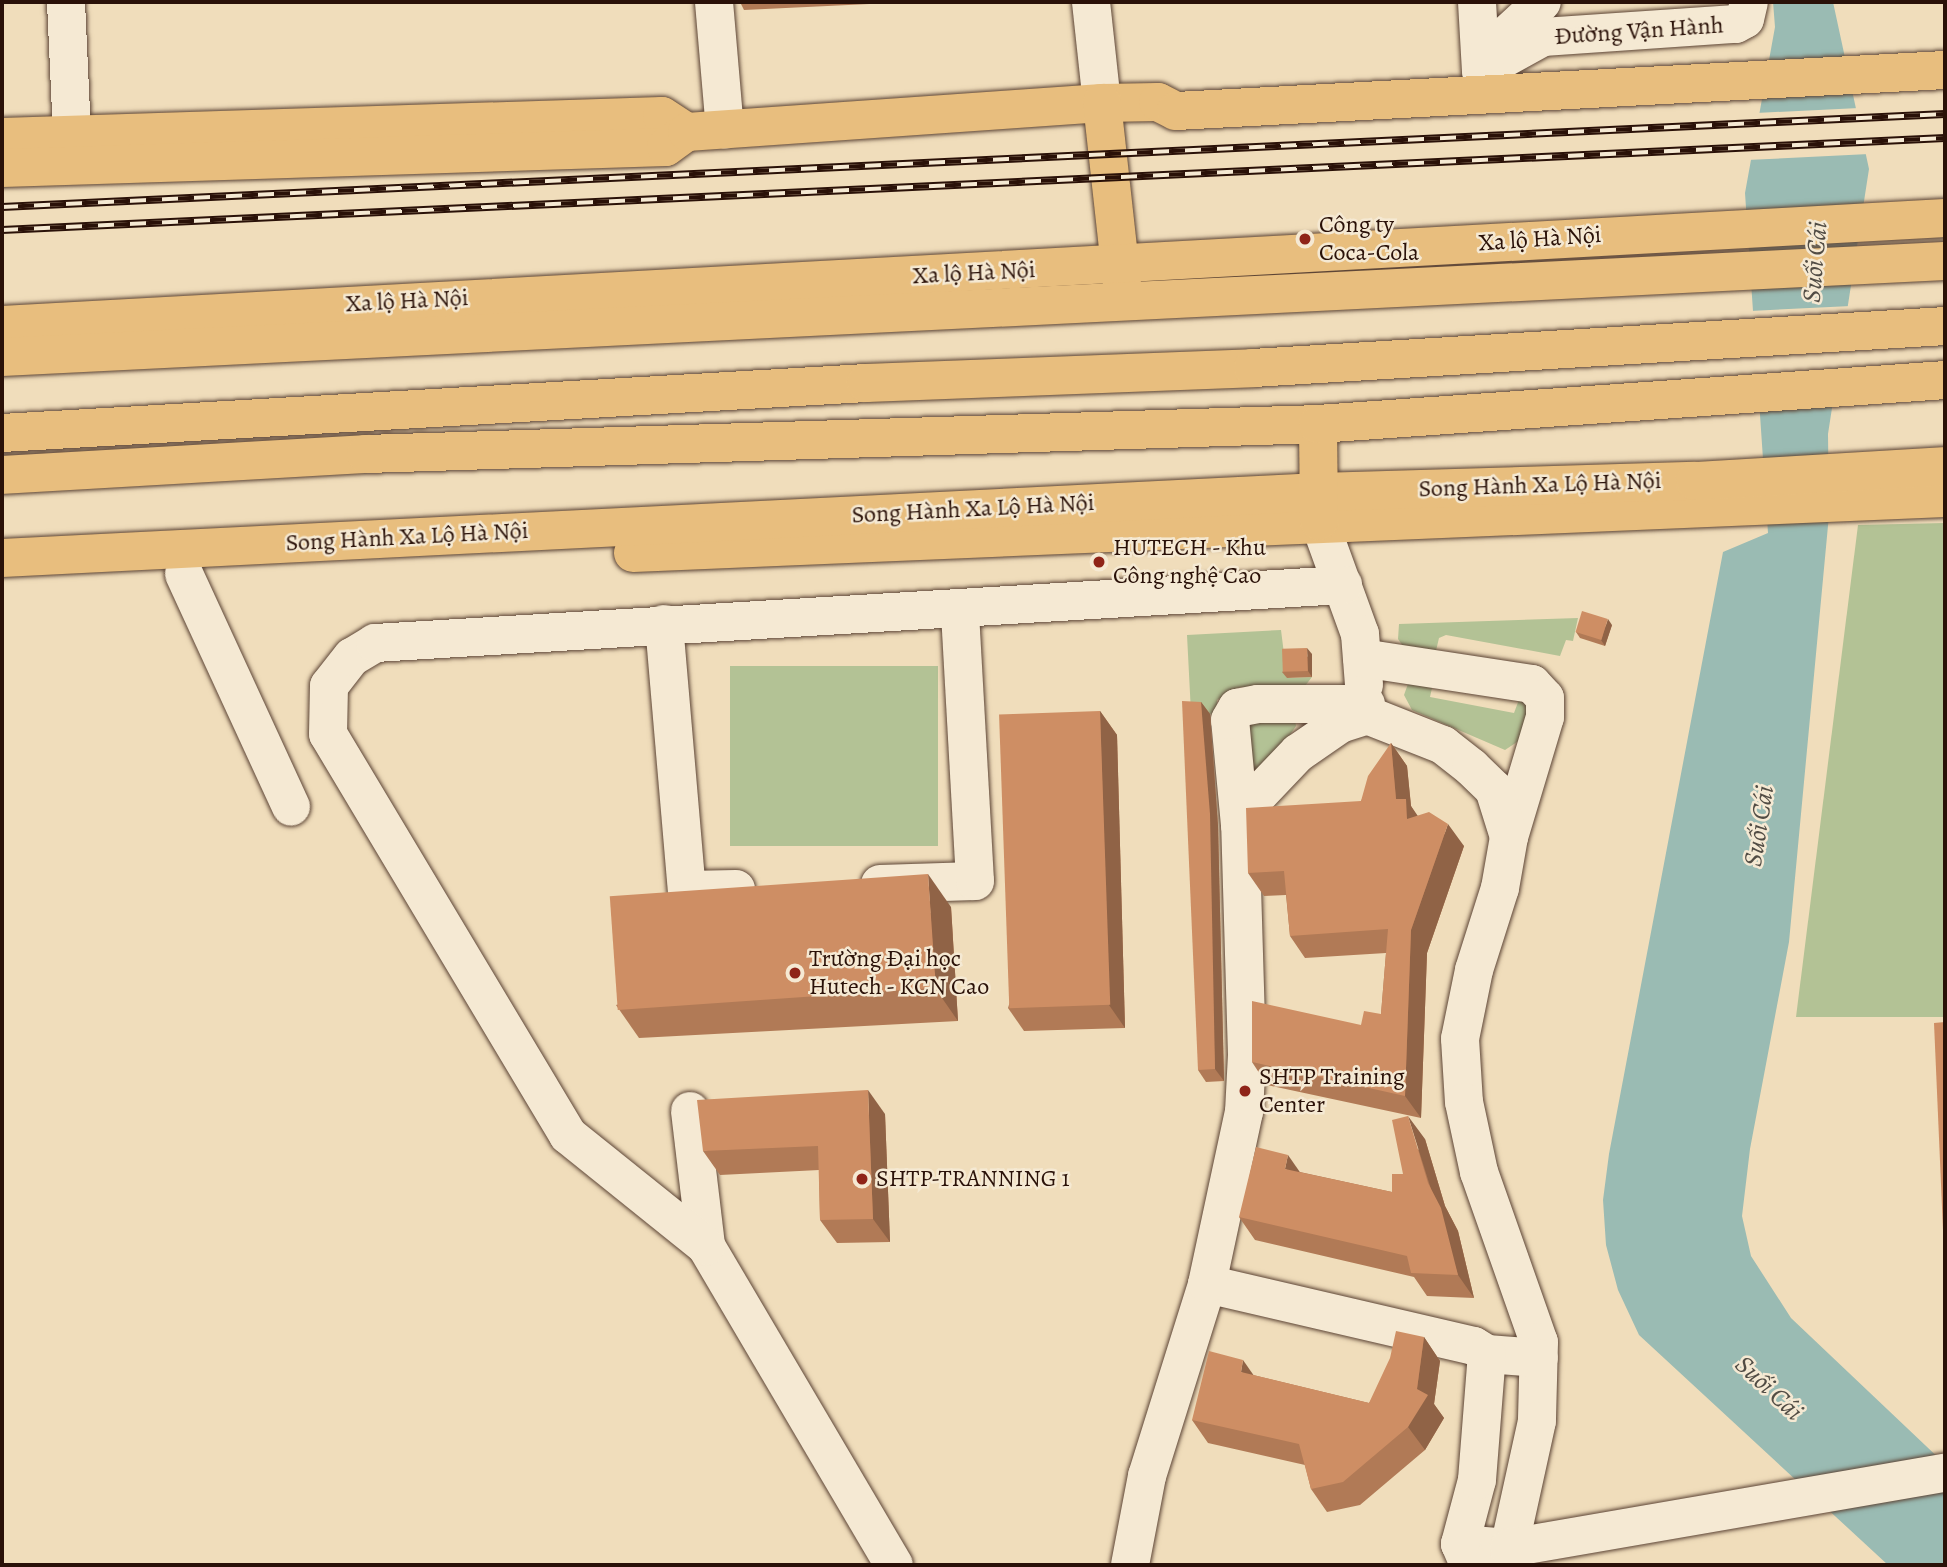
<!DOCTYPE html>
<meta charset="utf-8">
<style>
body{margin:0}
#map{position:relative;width:1947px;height:1567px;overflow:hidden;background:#f0ddbb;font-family:Alegreya,serif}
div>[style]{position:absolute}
.green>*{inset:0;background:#b3c295;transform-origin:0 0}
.water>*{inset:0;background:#9abbb3}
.pier>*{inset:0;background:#f0ddbb}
.roads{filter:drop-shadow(0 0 2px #5c4435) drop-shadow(0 0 2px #5c4435)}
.minor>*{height:38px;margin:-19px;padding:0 19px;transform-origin:19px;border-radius:19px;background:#f5e9d3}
.major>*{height:38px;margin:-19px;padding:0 19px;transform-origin:19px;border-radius:19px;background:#e8be7e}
.highway>*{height:38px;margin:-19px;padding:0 19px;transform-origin:19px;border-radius:19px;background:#e8be7e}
.rail>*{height:8px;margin-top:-4px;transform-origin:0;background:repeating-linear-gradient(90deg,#f5e9d3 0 16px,#2a1108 0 32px);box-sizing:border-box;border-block:2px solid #2a1108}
.wall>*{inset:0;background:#b17a56}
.shaded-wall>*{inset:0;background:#906346}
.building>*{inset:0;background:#ce8e64;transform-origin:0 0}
.dots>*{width:19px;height:19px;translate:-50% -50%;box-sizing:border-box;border:4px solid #f5e9d3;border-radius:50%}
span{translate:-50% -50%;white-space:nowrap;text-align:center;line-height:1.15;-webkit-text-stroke:5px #f5e9d3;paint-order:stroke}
.street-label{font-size:24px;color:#2a1108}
.poi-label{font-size:24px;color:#2a1108}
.left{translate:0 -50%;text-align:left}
.water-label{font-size:26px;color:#514c44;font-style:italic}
.frame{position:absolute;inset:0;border:4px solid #2a1108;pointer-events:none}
</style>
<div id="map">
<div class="green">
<div style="clip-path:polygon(1945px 523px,1945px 1017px,1796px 1017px,1858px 525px)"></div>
<div style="clip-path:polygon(1578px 618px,1573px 641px,1566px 640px,1560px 656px,1446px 635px,1439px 638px,1435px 655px,1405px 649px,1398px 639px,1399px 624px)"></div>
<div style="clip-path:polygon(1281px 630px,1287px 678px,1312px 677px,1301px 691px,1240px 687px,1217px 700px,1217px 714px,1191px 713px,1187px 635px)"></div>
<div style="left:938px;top:666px;width:180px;height:208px;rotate:90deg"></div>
<div style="clip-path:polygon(1434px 679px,1430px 697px,1514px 713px,1520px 697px,1534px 698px,1520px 740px,1505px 750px,1412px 710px,1404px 695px,1409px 681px)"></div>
<div style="clip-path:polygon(1294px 714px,1296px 726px,1269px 765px,1259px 772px,1241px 767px,1240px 737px,1252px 721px)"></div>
</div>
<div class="water">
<div style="clip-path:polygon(1773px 2px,1833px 2px,1869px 169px,1828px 434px,1829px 515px,1789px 942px,1750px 1149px,1742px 1216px,1751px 1256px,1791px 1318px,1945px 1464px,1945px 1565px,1888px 1565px,1639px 1335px,1618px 1290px,1606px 1245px,1603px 1200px,1609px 1154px,1723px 552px,1768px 533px,1745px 193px,1775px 27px)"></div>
</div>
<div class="pier">
<div style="clip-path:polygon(1859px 108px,1869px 154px,1747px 160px,1756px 113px)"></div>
<div style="clip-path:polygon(1851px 306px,1836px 405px,1756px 409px,1750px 311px)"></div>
</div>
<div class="roads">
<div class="minor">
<div style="left:66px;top:2px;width:132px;rotate:87.4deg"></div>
<div style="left:714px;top:2px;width:128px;rotate:85.1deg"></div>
<div style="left:1091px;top:2px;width:102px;rotate:83.8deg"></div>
<div style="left:1477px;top:2px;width:69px;rotate:86.7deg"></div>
<div style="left:1481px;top:71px;width:71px;rotate:-28.7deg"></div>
<div style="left:1543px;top:37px;width:193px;rotate:-3.9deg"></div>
<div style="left:1736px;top:24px;width:10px;rotate:-29deg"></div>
<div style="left:1745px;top:19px;width:17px;rotate:-77deg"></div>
<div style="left:1489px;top:51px;width:72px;rotate:-42.8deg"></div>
<div style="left:1319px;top:521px;width:120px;rotate:70.1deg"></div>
<div style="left:1360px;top:634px;width:51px;rotate:85.5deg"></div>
<div style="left:184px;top:574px;width:256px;rotate:65.3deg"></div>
<div style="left:664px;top:624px;width:267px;rotate:85.1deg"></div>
<div style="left:687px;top:890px;width:49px;rotate:-1.2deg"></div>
<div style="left:1362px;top:658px;width:172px;rotate:8.7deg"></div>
<div style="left:1532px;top:684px;width:19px;rotate:47deg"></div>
<div style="left:1545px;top:698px;width:19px;rotate:90deg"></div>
<div style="left:1545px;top:717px;width:125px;rotate:106.7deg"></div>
<div style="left:1509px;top:837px;width:52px;rotate:100deg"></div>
<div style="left:1500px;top:888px;width:86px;rotate:107.6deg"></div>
<div style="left:1474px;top:970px;width:70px;rotate:101.5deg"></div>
<div style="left:1460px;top:1039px;width:63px;rotate:86.4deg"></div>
<div style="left:1464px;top:1102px;width:72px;rotate:77.9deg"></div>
<div style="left:1479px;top:1172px;width:180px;rotate:70.6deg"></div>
<div style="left:1539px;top:1342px;width:79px;rotate:91.5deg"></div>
<div style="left:1537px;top:1421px;width:130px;rotate:102.4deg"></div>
<div style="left:1509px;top:1548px;width:21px;rotate:125deg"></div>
<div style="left:1240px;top:825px;width:30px;rotate:-62deg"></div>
<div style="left:1254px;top:799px;width:64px;rotate:-46.3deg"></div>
<div style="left:1298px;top:753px;width:51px;rotate:-34.6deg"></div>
<div style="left:1340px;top:724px;width:28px;rotate:-18deg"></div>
<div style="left:1367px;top:715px;width:82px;rotate:21.5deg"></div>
<div style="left:1443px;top:745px;width:36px;rotate:38deg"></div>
<div style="left:1471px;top:767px;width:32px;rotate:44deg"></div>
<div style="left:1494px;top:789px;width:50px;rotate:72.6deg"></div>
<div style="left:880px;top:884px;width:95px;rotate:-1.8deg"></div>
<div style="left:975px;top:881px;width:271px;rotate:-93.2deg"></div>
<div style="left:690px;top:1111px;width:136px;rotate:83.2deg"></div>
<div style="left:706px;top:1246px;width:370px;rotate:59.5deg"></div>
<div style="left:706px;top:1246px;width:177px;rotate:-141.2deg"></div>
<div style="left:568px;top:1135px;width:467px;rotate:-120.9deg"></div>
<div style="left:328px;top:734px;width:48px;rotate:-88.8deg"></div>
<div style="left:329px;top:686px;width:37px;rotate:-52deg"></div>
<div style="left:352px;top:657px;width:27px;rotate:-31deg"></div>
<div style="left:375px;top:643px;width:970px;rotate:-3.43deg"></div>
<div style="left:1207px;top:1284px;width:274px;rotate:13.1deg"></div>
<div style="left:1474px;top:1346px;width:15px;rotate:32deg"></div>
<div style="left:1487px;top:1354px;width:52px;rotate:4.4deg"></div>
<div style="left:1460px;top:1544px;width:49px;rotate:4.7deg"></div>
<div style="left:1509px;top:1548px;width:442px;rotate:-9.8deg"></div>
<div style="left:1130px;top:1565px;width:91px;rotate:-79.2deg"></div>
<div style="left:1147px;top:1476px;width:201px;rotate:-72.6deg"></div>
<div style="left:1207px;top:1284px;width:176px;rotate:-77.9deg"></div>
<div style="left:1244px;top:1112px;width:57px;rotate:-87deg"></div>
<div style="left:1247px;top:1055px;width:230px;rotate:-91.7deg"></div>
<div style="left:1240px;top:825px;width:105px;rotate:-95.4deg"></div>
<div style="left:1230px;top:720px;width:14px;rotate:-60deg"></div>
<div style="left:1237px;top:708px;width:21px;rotate:-11deg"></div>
<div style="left:1258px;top:704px;width:108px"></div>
<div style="left:1469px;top:1565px;width:23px;rotate:-113deg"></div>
<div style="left:1460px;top:1544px;width:66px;rotate:-75.1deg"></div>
<div style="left:1477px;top:1480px;width:126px;rotate:-85.5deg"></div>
</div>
<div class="major">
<div style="left:2px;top:137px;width:660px;rotate:-1.82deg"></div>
<div style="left:662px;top:116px;width:30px;rotate:33deg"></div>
<div style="left:2px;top:168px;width:664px;rotate:-1.81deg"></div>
<div style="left:666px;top:147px;width:26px;rotate:-36deg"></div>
<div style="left:687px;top:132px;width:416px;rotate:-4deg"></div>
<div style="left:1102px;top:103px;width:56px;rotate:-1deg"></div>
<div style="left:1158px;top:102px;width:20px;rotate:27deg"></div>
<div style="left:1176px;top:111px;width:770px;rotate:-3.05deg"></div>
<div style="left:633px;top:553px;width:1313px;rotate:-2.4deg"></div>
<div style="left:2px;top:558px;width:1319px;rotate:-2.87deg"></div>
<div style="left:1319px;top:492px;width:376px;rotate:-1.7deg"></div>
<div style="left:1695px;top:481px;width:250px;rotate:-3.4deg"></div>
</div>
<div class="highway">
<div style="left:1102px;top:103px;width:190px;rotate:83.7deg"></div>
<div style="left:2px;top:325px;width:1946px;rotate:-3.15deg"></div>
<div style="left:2px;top:357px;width:1945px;rotate:-2.83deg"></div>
<div style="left:1318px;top:424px;width:97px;rotate:89.4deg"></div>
<div style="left:2px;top:433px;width:865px;rotate:-3.31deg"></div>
<div style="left:866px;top:383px;width:387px;rotate:-2.2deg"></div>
<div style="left:1253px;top:368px;width:693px;rotate:-3.47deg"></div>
<div style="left:2px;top:475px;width:365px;rotate:-3.3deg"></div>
<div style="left:366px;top:454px;width:952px;rotate:-1.8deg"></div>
<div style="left:1318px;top:424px;width:629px;rotate:-4.01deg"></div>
</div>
</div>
<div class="rail">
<div style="left:2px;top:207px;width:1945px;rotate:-2.74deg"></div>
<div style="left:2px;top:230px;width:1945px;rotate:-2.71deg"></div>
</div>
<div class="wall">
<div style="clip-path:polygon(740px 2px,911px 2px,744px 10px)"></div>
<div style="clip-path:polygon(1612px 625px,1605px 646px,1580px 638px,1576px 632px)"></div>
<div style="clip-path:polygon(1312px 654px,1312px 677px,1287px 678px,1282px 672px)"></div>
<div style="clip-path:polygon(1201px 702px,1210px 714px,1218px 826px,1224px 1081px,1206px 1082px,1198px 1070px)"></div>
<div style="clip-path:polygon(1100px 711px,1117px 735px,1125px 1028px,1024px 1031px,1008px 1008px)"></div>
<div style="clip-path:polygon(1391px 743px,1407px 766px,1411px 806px,1417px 816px,1464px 846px,1427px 953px,1421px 1118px,1267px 1085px,1252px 1062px,1361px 1025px,1381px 1014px,1386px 953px,1305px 958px,1290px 936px,1286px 895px,1264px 896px,1248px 873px,1361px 801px)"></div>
<div style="clip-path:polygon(951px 907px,958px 1021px,639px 1038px,616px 1005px)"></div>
<div style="clip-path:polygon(885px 1114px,890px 1242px,837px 1243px,820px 1220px,819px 1170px,720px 1175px,703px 1151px)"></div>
<div style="clip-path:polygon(1425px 1139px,1445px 1206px,1458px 1231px,1474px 1298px,1427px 1296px,1414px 1277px,1255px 1240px,1239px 1217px,1300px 1172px,1392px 1192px)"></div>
<div style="clip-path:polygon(1424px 1337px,1440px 1361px,1434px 1404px,1444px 1418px,1425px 1450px,1360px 1505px,1327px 1512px,1311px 1489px,1305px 1465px,1208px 1443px,1192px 1420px,1253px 1375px,1369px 1403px)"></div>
</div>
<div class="shaded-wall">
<div style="clip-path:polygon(1608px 619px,1612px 625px,1605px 646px,1601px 640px)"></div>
<div style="clip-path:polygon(1307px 648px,1312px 654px,1312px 677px,1308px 671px)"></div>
<div style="clip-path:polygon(1201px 702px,1210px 714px,1218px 826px,1224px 1081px,1215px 1069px)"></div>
<div style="clip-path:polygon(1100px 711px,1117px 735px,1125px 1028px,1109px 1005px)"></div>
<div style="clip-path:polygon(1391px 743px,1407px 766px,1411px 806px,1422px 822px,1407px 819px,1396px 799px)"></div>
<div style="clip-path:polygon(1448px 824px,1464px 846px,1427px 953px,1421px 1118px,1405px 1096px,1411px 930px)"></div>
<div style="clip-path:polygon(928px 874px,951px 907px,958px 1021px,935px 988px)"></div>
<div style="clip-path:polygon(868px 1090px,885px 1114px,890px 1242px,873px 1219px)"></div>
<div style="clip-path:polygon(1408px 1116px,1425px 1139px,1445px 1206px,1458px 1231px,1474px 1298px,1458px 1275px)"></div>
<div style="clip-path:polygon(1288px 1155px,1304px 1178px,1285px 1169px)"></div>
<div style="clip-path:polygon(1424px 1337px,1440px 1361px,1434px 1404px,1444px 1418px,1425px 1450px,1408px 1427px,1417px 1389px)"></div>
<div style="clip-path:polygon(1243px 1360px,1259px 1383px,1241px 1372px)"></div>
</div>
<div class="building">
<div style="clip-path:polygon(740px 2px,779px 2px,740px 4px)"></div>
<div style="left:1582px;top:611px;width:27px;height:22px;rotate:17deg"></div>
<div style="left:1307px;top:648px;width:23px;height:25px;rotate:88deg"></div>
<div style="clip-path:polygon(1182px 701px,1201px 702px,1210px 814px,1215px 1069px,1198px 1070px)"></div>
<div style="left:1100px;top:711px;width:294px;height:101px;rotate:88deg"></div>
<div style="clip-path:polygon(1391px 743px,1396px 799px,1406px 799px,1407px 819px,1429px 812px,1448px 824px,1411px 930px,1405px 1096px,1252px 1062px,1252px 1001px,1361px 1025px,1364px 1011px,1381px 1014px,1388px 929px,1290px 936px,1284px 871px,1248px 873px,1246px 808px,1361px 801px,1368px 776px)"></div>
<div style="left:928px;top:874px;width:114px;height:319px;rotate:86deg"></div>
<div style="clip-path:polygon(1945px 1022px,1945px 1276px,1934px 1023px)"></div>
<div style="clip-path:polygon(868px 1090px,873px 1219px,820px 1220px,818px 1146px,703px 1151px,697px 1100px)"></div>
<div style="clip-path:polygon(1408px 1116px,1428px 1183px,1441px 1208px,1458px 1275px,1411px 1273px,1407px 1256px,1239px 1217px,1256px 1147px,1288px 1155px,1285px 1169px,1392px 1192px,1392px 1174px,1403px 1174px,1392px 1120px)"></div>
<div style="clip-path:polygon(1396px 1331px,1424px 1337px,1417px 1389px,1428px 1395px,1408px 1427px,1343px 1482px,1311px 1489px,1299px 1444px,1192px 1420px,1209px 1351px,1243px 1360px,1241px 1372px,1369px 1403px,1390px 1358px)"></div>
</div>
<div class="dots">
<div style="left:1305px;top:239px;background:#8f2418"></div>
<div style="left:1099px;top:562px;background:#8f2418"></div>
<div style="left:795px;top:973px;background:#8f2418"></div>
<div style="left:1245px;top:1091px;background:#8f2418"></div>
<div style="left:862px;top:1179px;background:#8f2418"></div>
</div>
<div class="street-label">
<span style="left:1639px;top:31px;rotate:-4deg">Đường Vận Hành</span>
<span style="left:1540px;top:239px;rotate:-4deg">Xa lộ Hà Nội</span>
<span style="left:974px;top:273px;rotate:-3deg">Xa lộ Hà Nội</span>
<span style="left:407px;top:301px;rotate:-3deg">Xa lộ Hà Nội</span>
<span style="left:1540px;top:485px;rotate:-2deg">Song Hành Xa Lộ Hà Nội</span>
<span style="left:973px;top:509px;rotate:-3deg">Song Hành Xa Lộ Hà Nội</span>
<span style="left:407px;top:537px;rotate:-3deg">Song Hành Xa Lộ Hà Nội</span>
</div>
<div class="poi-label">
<span class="left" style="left:1319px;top:239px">Công ty<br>Coca-Cola</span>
<span class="left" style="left:1113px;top:562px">HUTECH - Khu<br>Công nghệ Cao</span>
<span class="left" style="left:809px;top:973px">Trường Đại học<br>Hutech - KCN Cao</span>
<span class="left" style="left:1259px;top:1091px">SHTP Training<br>Center</span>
<span class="left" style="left:876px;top:1179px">SHTP-TRANNING 1</span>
</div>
<div class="water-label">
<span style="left:1815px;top:262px;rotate:-85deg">Suối Cái</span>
<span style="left:1759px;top:826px;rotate:-81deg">Suối Cái</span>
<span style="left:1769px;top:1388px;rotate:43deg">Suối Cái</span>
</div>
<div class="frame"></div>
</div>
